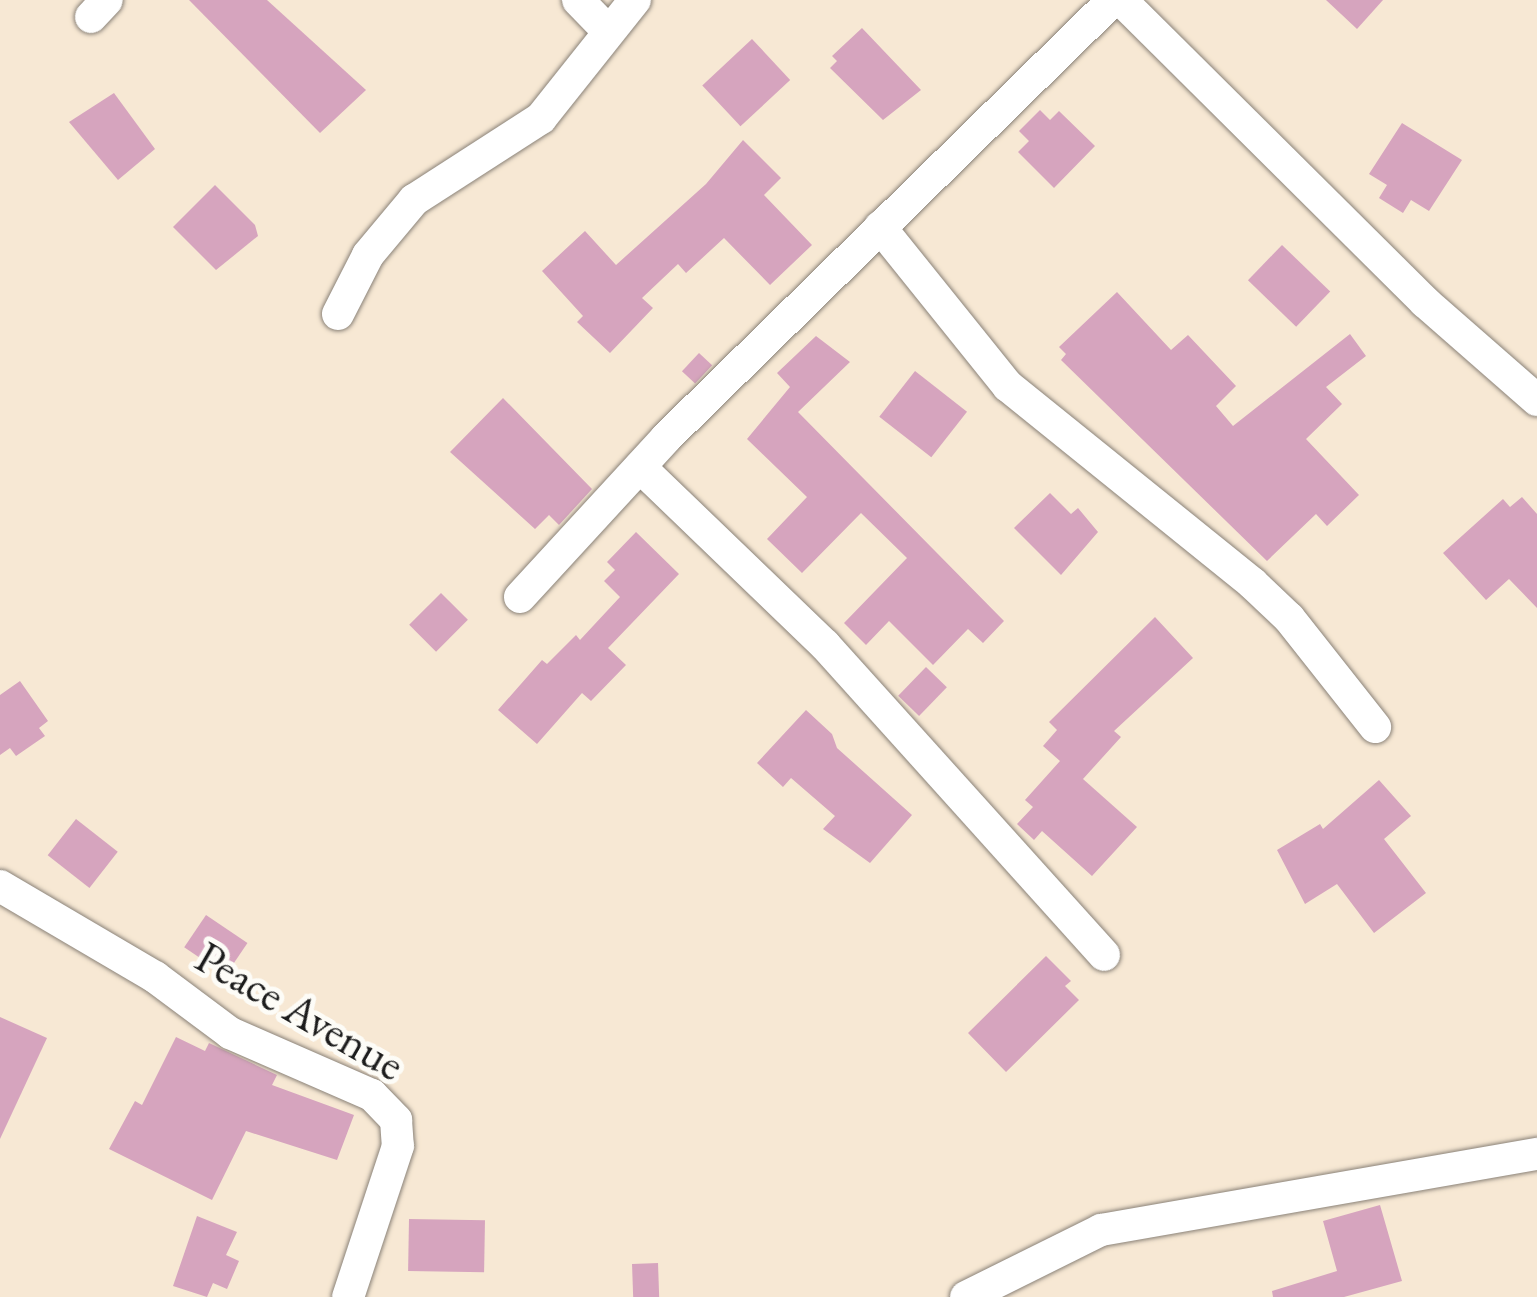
<!DOCTYPE html>
<style>
body{margin:0}
#map{position:relative;width:1537px;height:1297px;overflow:hidden;background:#f7e8d4;font-family:"EB Garamond",serif}
div>[style]{position:absolute}
.building>*{inset:0;background:#d6a4be;transform-origin:0 0}
.roads{filter:drop-shadow(0 0 2px #8a8278) drop-shadow(0 0 2px #8a8278)}
.street>*{height:32px;margin:-16px;padding:0 16px;transform-origin:16px;border-radius:16px;background:#fff}
span{translate:-50% -50%;white-space:nowrap;text-align:center;line-height:1.15;-webkit-text-stroke:10px #fdfcf7;paint-order:stroke}
.street-label{font-size:45px;color:#1c1c1c}
</style>
<div id="map">
<div class="building">
<div style="clip-path:polygon(189px 0,267px 0,366px 90px,320px 133px)"></div>
<div style="clip-path:polygon(1326px 0,1383px 0,1357px 29px)"></div>
<div style="clip-path:polygon(862px 28px,921px 90px,883px 120px,830px 68px,837px 61px,832px 56px)"></div>
<div style="left:752px;top:39px;width:56px;height:68px;rotate:47deg"></div>
<div style="clip-path:polygon(114px 93px,155px 149px,118px 180px,69px 122px)"></div>
<div style="clip-path:polygon(1040px 110px,1050px 120px,1059px 111px,1095px 146px,1054px 188px,1018px 152px,1029px 141px,1019px 131px)"></div>
<div style="clip-path:polygon(1402px 123px,1462px 160px,1429px 211px,1411px 200px,1403px 213px,1379px 198px,1387px 185px,1369px 174px)"></div>
<div style="clip-path:polygon(743px 140px,781px 178px,764px 195px,812px 245px,770px 285px,724px 238px,686px 273px,678px 264px,642px 298px,653px 308px,610px 353px,577px 322px,583px 316px,542px 271px,585px 231px,616px 265px,706px 184px)"></div>
<div style="clip-path:polygon(215px 185px,255px 225px,258px 236px,216px 270px,173px 227px)"></div>
<div style="left:1282px;top:245px;width:67px;height:49px;rotate:44deg"></div>
<div style="clip-path:polygon(1117px 292px,1171px 350px,1188px 335px,1236px 386px,1216px 406px,1233px 426px,1350px 334px,1366px 356px,1326px 387px,1342px 404px,1306px 439px,1359px 495px,1327px 526px,1316px 514px,1267px 561px,1061px 360px,1066px 354px,1059px 347px)"></div>
<div style="clip-path:polygon(816px 336px,850px 362px,798px 412px,1004px 621px,983px 643px,968px 629px,933px 665px,889px 621px,866px 645px,844px 623px,907px 558px,861px 513px,802px 573px,767px 539px,807px 497px,747px 439px,790px 387px,777px 373px)"></div>
<div style="left:699px;top:353px;width:18px;height:25px;rotate:43deg"></div>
<div style="left:915px;top:371px;width:66px;height:58px;rotate:38deg"></div>
<div style="clip-path:polygon(503px 398px,592px 489px,559px 525px,549px 515px,535px 529px,450px 452px)"></div>
<div style="clip-path:polygon(1050px 493px,1071px 514px,1078px 508px,1098px 532px,1061px 575px,1014px 528px)"></div>
<div style="clip-path:polygon(1522px 497px,1537px 514px,1537px 608px,1509px 579px,1486px 600px,1443px 553px,1503px 499px,1510px 507px)"></div>
<div style="clip-path:polygon(636px 532px,679px 574px,608px 648px,626px 665px,591px 701px,582px 693px,537px 744px,498px 710px,542px 660px,547px 664px,576px 635px,580px 640px,620px 597px,604px 581px,615px 570px,607px 562px)"></div>
<div style="left:441px;top:593px;width:38px;height:45px;rotate:45deg"></div>
<div style="clip-path:polygon(1155px 617px,1193px 658px,1114px 731px,1121px 737px,1083px 779px,1137px 827px,1092px 876px,1042px 831px,1034px 840px,1017px 824px,1033px 807px,1025px 800px,1060px 761px,1043px 746px,1057px 730px,1049px 722px)"></div>
<div style="left:926px;top:667px;width:29px;height:40px;rotate:44deg"></div>
<div style="clip-path:polygon(20px 681px,48px 721px,39px 728px,45px 736px,16px 756px,10px 748px,0 755px,0 695px)"></div>
<div style="clip-path:polygon(806px 710px,832px 734px,837px 748px,912px 815px,870px 863px,823px 829px,835px 816px,791px 778px,783px 787px,757px 763px)"></div>
<div style="clip-path:polygon(1379px 780px,1411px 816px,1384px 839px,1426px 893px,1374px 933px,1337px 884px,1305px 904px,1277px 850px,1320px 824px,1323px 829px)"></div>
<div style="left:76px;top:819px;width:53px;height:46px;rotate:38deg"></div>
<div style="left:206px;top:915px;width:50px;height:39px;rotate:34deg"></div>
<div style="clip-path:polygon(1046px 956px,1071px 981px,1065px 986px,1079px 1000px,1006px 1072px,968px 1033px)"></div>
<div style="clip-path:polygon(0 1017px,47px 1038px,0 1139px)"></div>
<div style="clip-path:polygon(176px 1037px,205px 1051px,209px 1043px,277px 1075px,272px 1085px,354px 1115px,337px 1160px,246px 1131px,212px 1200px,109px 1149px,135px 1101px,142px 1105px)"></div>
<div style="clip-path:polygon(1380px 1205px,1402px 1281px,1344px 1297px,1273px 1297px,1272px 1291px,1337px 1271px,1323px 1221px)"></div>
<div style="clip-path:polygon(197px 1216px,237px 1232px,226px 1255px,239px 1261px,227px 1289px,213px 1283px,207px 1297px,173px 1286px)"></div>
<div style="left:409px;top:1219px;width:76px;height:52px;rotate:1deg"></div>
<div style="left:658px;top:1263px;width:34px;height:26px;rotate:88deg"></div>
</div>
<div class="roads">
<div class="street">
<div style="left:578px;top:0;width:43px;rotate:45.9deg"></div>
<div style="left:1121px;top:0;width:429px;rotate:44.8deg"></div>
<div style="left:1425px;top:302px;width:149px;rotate:41.2deg"></div>
<div style="left:91px;top:17px;width:23px;rotate:-47deg"></div>
<div style="left:880px;top:227px;width:204px;rotate:51.2deg"></div>
<div style="left:1008px;top:386px;width:314px;rotate:38.9deg"></div>
<div style="left:1252px;top:583px;width:51px;rotate:43.4deg"></div>
<div style="left:1289px;top:618px;width:139px;rotate:51.7deg"></div>
<div style="left:338px;top:314px;width:66px;rotate:-63deg"></div>
<div style="left:368px;top:255px;width:72px;rotate:-50.1deg"></div>
<div style="left:414px;top:200px;width:151px;rotate:-32.8deg"></div>
<div style="left:541px;top:118px;width:151px;rotate:-51.5deg"></div>
<div style="left:640px;top:467px;width:257px;rotate:43.9deg"></div>
<div style="left:825px;top:645px;width:417px;rotate:48deg"></div>
<div style="left:520px;top:597px;width:216px;rotate:-47.4deg"></div>
<div style="left:666px;top:438px;width:626px;rotate:-44.42deg"></div>
<div style="left:0;top:886px;width:180px;rotate:30.4deg"></div>
<div style="left:155px;top:977px;width:94px;rotate:36.7deg"></div>
<div style="left:230px;top:1033px;width:155px;rotate:23.6deg"></div>
<div style="left:372px;top:1095px;width:35px;rotate:46deg"></div>
<div style="left:396px;top:1120px;width:26px;rotate:86deg"></div>
<div style="left:398px;top:1146px;width:159px;rotate:108.3deg"></div>
<div style="left:966px;top:1297px;width:151px;rotate:-26.4deg"></div>
<div style="left:1101px;top:1230px;width:443px;rotate:-9.9deg"></div>
</div>
</div>
<div class="street-label">
<span style="left:300px;top:1011px;rotate:30deg">Peace Avenue</span>
</div>
</div>
